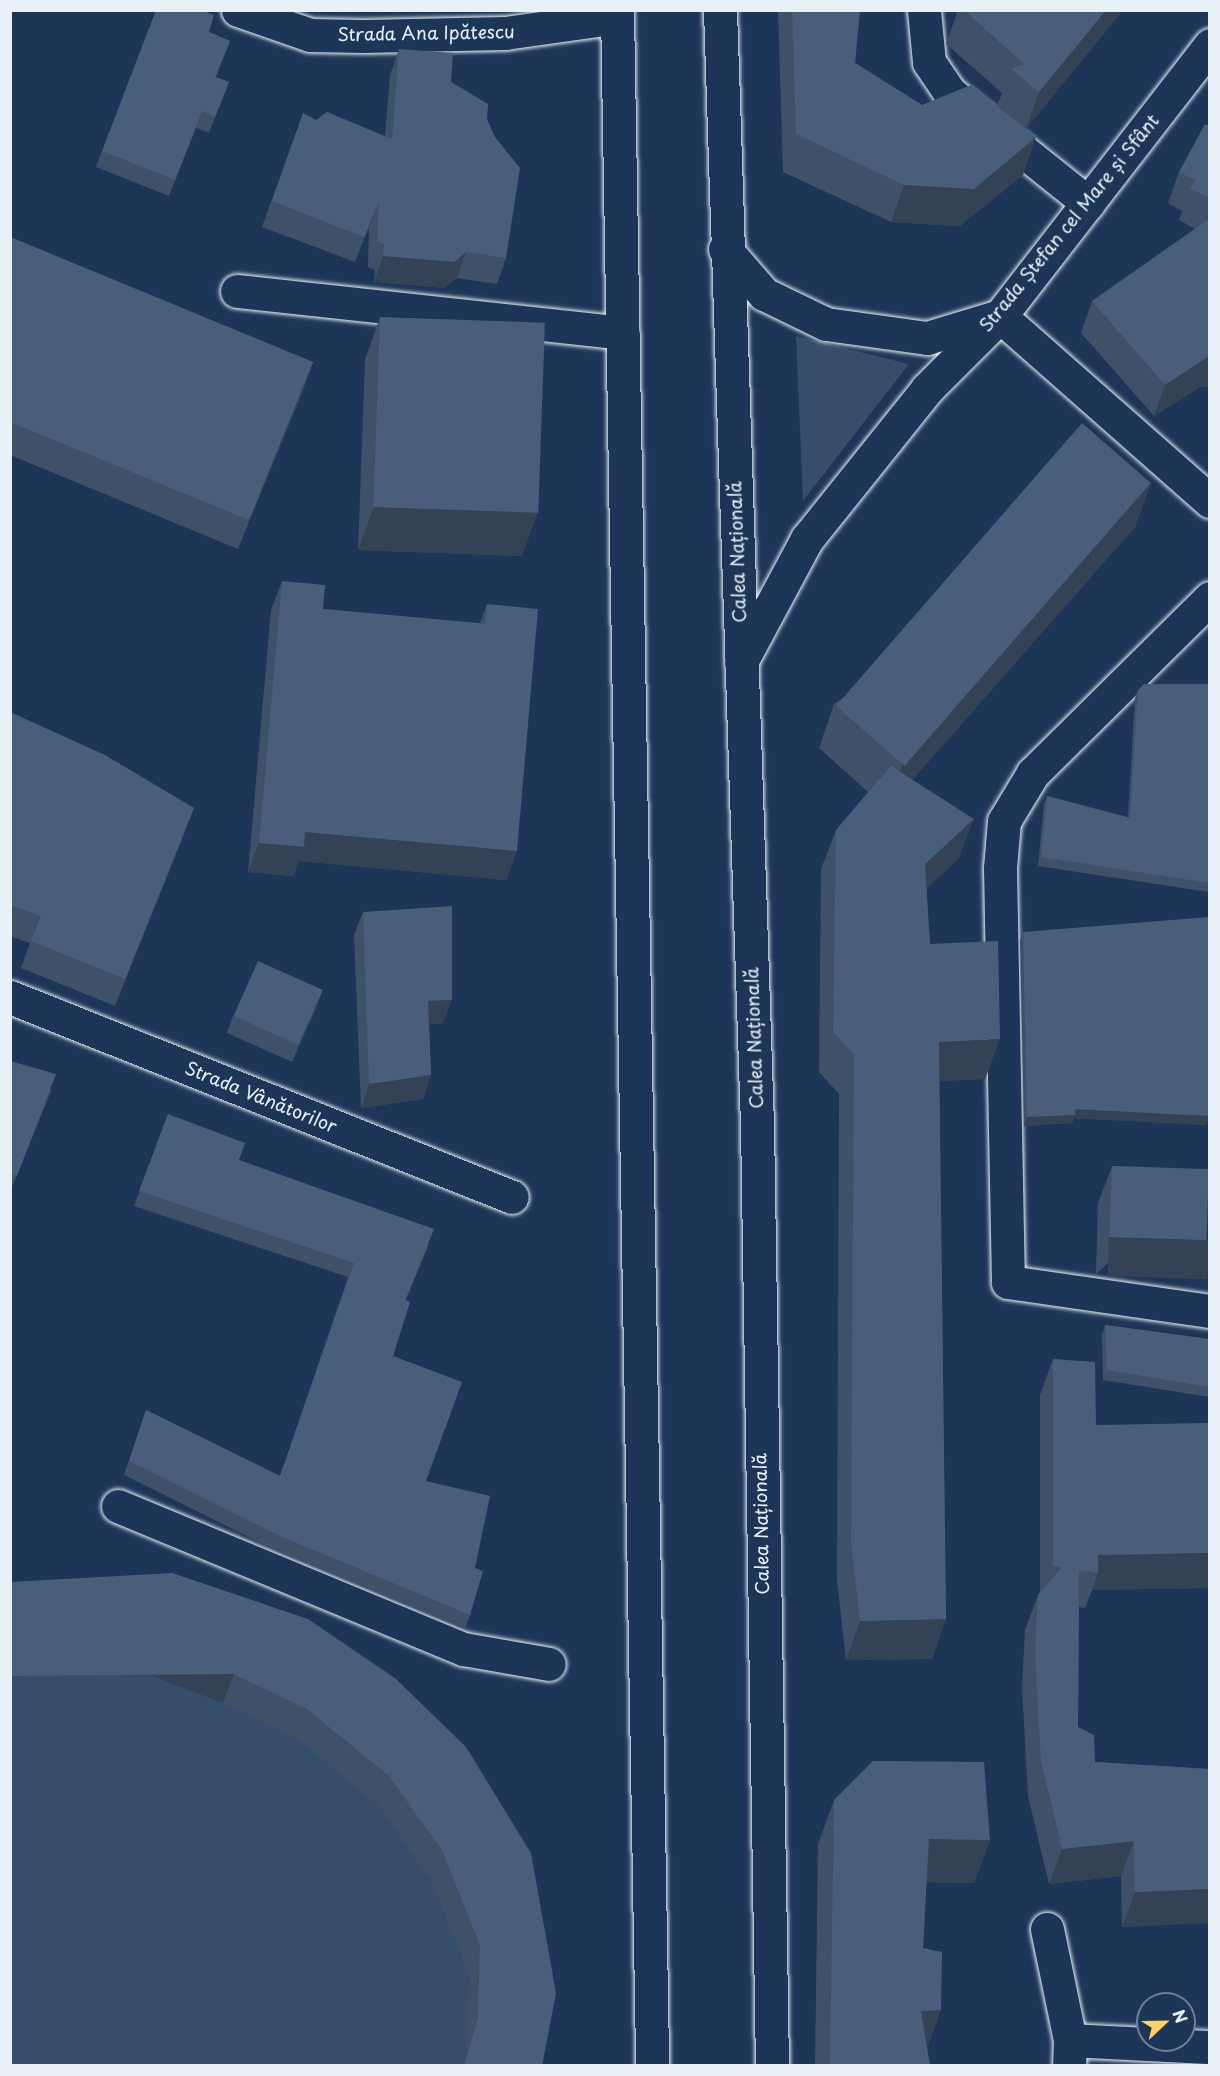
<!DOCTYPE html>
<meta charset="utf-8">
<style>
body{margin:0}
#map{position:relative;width:1220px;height:2076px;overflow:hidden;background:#1d3557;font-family:"Playpen Sans",sans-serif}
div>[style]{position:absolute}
.green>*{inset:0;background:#374d6c}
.roads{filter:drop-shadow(0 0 2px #e8f1f8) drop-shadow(0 0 2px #e8f1f8)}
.minor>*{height:33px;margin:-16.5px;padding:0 16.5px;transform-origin:16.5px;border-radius:16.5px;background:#1d3557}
.major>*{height:33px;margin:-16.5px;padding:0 16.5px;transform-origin:16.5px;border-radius:16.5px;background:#1d3557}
.wall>*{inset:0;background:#3f5169}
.shaded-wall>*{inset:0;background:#334255;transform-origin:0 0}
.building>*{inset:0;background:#495e7a;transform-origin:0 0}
span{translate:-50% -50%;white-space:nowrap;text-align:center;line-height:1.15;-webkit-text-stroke:4.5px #1d3557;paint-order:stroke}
.street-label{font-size:18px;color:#e8f1f8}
.frame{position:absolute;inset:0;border:12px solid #e8f1f8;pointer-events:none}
.north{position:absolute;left:1136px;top:1992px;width:60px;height:60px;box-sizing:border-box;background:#1d3557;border:2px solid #6e8097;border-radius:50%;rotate:68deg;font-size:16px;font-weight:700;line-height:24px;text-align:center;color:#e8f1f8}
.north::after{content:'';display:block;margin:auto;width:21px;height:27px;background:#ffd166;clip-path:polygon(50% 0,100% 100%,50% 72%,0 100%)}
</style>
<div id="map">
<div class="green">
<div style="clip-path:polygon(796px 336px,909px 364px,803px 501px)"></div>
<div style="clip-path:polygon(11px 1610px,386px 1708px,537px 2065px,11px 2066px)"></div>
</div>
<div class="roads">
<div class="minor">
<div style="left:238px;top:10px;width:76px;rotate:19.1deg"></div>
<div style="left:310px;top:35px;width:53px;rotate:1.1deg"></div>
<div style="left:363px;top:36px;width:142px;rotate:-1.2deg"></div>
<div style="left:505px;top:33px;width:113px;rotate:-8.1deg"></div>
<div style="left:924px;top:10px;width:52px;rotate:84.5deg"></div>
<div style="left:929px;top:62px;width:36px;rotate:56deg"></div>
<div style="left:949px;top:92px;width:178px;rotate:38.6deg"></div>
<div style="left:725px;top:249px;width:60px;rotate:49.1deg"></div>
<div style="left:764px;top:294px;width:69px;rotate:25.8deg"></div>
<div style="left:826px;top:324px;width:102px;rotate:7.9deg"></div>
<div style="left:927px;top:338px;width:76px;rotate:-16.8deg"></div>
<div style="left:1000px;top:316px;width:280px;rotate:41.4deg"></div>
<div style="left:237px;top:291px;width:388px;rotate:6.2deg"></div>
<div style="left:1210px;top:598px;width:249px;rotate:135.3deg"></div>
<div style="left:1033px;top:773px;width:56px;rotate:121.1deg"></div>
<div style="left:1004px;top:821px;width:47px;rotate:94.9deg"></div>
<div style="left:1000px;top:868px;width:414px;rotate:88.9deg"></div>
<div style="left:1008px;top:1282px;width:204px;rotate:8.2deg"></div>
<div style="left:741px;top:662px;width:140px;rotate:-61.8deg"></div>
<div style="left:807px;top:539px;width:192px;rotate:-51.3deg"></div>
<div style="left:927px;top:389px;width:103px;rotate:-45deg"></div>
<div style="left:1000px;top:316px;width:343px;rotate:-52.2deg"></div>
<div style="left:10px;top:997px;width:540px;rotate:21.72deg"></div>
<div style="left:118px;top:1506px;width:374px;rotate:22.5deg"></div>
<div style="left:464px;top:1649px;width:86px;rotate:10deg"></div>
<div style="left:1047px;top:1929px;width:113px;rotate:78.3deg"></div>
<div style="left:1070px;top:2040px;width:26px;rotate:92deg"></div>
<div style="left:1070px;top:2040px;width:140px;rotate:2.9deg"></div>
</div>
<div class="major">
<div style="left:617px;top:10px;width:2056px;rotate:89.02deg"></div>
<div style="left:720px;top:10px;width:1114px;rotate:88.1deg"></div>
<div style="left:757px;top:1123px;width:943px;rotate:89.09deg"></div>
</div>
</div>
<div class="wall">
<div style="clip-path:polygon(778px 10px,860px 10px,855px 63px,922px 105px,997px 106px,1002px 93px,946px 44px,958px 10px,1123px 10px,1026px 129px,1023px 175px,960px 226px,891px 222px,783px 172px)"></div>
<div style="clip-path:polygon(208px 13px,209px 32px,230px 41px,216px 77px,229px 82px,209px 133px,196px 128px,169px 196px,96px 167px,102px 151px)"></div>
<div style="clip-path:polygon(399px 49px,451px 82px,487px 119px,506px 258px,497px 284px,457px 278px,444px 288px,374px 282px,375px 270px,368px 267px,369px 228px,355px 262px,262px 227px,303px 113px,316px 120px,385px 136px,390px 75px)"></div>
<div style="clip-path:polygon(1209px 126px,1209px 387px,1200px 387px,1154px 416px,1081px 333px,1092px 301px,1195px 229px,1179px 220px,1182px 211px,1168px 203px,1179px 172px)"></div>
<div style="clip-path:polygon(10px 237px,313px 362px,303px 391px,238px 549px,10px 455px)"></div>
<div style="clip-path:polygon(380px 317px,522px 556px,358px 550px,365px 360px)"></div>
<div style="clip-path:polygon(1151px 483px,1135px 527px,912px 780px,959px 858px,926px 889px,930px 944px,985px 1079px,939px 1081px,946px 1619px,932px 1659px,846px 1660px,837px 1581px,839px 1094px,819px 1072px,821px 869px,836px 830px,868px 792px,819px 748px,834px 704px)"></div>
<div style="clip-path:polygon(282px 581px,323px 609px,480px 623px,487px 604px,517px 851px,506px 880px,299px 861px,293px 876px,248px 872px,271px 610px)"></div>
<div style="clip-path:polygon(1209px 684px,1209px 892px,1038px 866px,1044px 804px,1047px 796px,1128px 817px,1135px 698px,1138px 690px)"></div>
<div style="clip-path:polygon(10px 712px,184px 835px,115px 1006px,21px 968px,30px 943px,10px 936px)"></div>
<div style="clip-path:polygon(363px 912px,443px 1023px,429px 1024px,431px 1075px,423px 1099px,361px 1108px,354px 935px)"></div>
<div style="clip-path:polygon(1023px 932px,1207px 1125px,1074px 1118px,1072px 1123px,1024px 1126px,1020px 940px)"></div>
<div style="clip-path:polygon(317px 1007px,292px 1062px,227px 1033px,233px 1016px)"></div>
<div style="clip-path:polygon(10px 1061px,51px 1091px,10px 1192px)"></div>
<div style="clip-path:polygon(168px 1114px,239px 1160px,429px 1244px,406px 1300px,393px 1356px,426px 1481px,475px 1568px,470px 1615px,465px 1629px,275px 1550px,124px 1475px,146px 1410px,280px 1476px,348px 1277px,134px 1206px)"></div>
<div style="clip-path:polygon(1112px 1166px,1209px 1169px,1096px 1274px,1098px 1203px)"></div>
<div style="clip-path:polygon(1105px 1325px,1209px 1339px,1209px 1397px,1103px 1380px,1102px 1335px)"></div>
<div style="clip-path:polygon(1053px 1359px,1096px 1425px,1209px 1588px,1092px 1590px,1085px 1608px,1079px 1607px,1078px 1727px,1095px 1762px,1209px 1769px,1209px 1923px,1122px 1927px,1121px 1876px,1049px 1884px,1028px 1796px,1022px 1688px,1025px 1630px,1038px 1595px,1040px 1592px,1040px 1395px)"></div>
<div style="clip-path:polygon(10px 1582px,396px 1679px,542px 2066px,462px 2066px,467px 2048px,469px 1974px,431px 1880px,378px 1805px,296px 1738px,223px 1703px)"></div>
<div style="clip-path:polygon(834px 1800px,990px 1840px,974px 1883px,926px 1882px,923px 1948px,941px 2010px,927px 2048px,930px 2066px,815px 2066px,818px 1844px)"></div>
</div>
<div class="shaded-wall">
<div style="clip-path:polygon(1106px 10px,1123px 10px,1026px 129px,1039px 92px)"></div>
<div style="clip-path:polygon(1036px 137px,1023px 175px,960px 226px,891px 222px,904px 185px)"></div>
<div style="clip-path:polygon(379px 202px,369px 228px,355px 262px,364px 237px)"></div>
<div style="clip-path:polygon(466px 252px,457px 278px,444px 288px,374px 282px,383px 256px)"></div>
<div style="clip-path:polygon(1209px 356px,1209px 387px,1200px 387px,1154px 416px,1165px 385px)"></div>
<div style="clip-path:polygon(313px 362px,303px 391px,238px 549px,249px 520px)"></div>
<div style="clip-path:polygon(1151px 483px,1135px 527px,887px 809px,902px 765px)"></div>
<div style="clip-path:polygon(374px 507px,538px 512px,522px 556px,358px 550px)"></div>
<div style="clip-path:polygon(194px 808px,184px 835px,115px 1006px,125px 979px)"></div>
<div style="clip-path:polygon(974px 819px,959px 858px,910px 904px,925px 864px)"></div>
<div style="clip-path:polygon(305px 832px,517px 851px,506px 880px,299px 861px,293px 876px,248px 872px,259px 843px)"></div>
<div style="clip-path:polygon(323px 990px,317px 1007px,292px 1062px,298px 1046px)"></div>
<div style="clip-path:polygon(452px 1000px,443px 1023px,420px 1025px,428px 1001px)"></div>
<div style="clip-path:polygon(1000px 1039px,985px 1079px,924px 1082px,939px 1042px)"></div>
<div style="clip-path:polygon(431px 1075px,423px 1099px,361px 1108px,369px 1084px)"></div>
<div style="clip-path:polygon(1075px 1109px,1209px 1116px,1209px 1117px,1207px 1125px,1074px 1118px,1072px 1123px,1024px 1126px,1027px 1117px)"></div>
<div style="left:1109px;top:1237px;width:100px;height:39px;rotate:2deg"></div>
<div style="clip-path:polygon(1209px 1553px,1209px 1588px,1092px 1590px,1098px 1573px,1098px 1555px)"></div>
<div style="clip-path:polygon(946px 1619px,932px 1659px,846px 1660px,860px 1621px)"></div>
<div style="left:234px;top:1674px;width:31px;height:224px;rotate:111deg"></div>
<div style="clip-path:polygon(929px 1839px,990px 1840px,974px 1883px,913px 1882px)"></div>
<div style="clip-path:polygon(1134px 1841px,1121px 1876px,1049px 1884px,1062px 1849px)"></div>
<div style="clip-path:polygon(1209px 1889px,1209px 1923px,1122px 1927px,1135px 1892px)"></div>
<div style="clip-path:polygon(941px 2010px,925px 2053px,921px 2011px)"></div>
</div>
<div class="building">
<div style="clip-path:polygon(156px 10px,208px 10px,208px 13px,214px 15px,209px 32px,230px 41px,215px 77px,229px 82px,215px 117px,202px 111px,175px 180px,102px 151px)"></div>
<div style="clip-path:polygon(792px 10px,860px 10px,855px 63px,922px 105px,971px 85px,1036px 137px,974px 189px,904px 185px,796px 134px)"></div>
<div style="clip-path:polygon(964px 10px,1106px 10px,1039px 92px,1011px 69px,1024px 64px)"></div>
<div style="clip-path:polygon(399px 49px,453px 53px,451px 82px,488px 104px,487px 119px,495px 137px,520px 168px,506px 258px,466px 252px,454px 262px,383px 256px,384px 244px,377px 241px,379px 202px,364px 237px,272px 201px,303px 113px,316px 120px,327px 112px,392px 139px)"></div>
<div style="clip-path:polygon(1205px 124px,1209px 126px,1209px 198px,1190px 188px,1195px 180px,1179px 172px)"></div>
<div style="clip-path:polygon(1209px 219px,1209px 356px,1165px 385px,1092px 301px)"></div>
<div style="clip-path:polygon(10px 237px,313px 362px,249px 520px,10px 422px)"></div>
<div style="left:380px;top:317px;width:165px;height:190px;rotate:2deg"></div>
<div style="left:1082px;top:423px;width:91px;height:375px;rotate:41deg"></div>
<div style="clip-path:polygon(282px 581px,325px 585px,323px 609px,485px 624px,487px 604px,538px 609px,517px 851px,305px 832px,304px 847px,259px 843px)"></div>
<div style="clip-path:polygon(1144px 684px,1209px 684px,1209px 883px,1041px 857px,1047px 796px,1130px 818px,1138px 690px)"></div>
<div style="clip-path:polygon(10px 712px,105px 755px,194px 808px,125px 979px,31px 941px,41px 916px,10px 905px)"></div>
<div style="clip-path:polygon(891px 766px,974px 819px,925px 864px,930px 944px,998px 941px,1000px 1039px,939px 1042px,946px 1619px,860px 1621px,851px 1541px,854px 1054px,833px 1032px,836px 830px)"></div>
<div style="clip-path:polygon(452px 906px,452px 1000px,428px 1001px,431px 1075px,369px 1084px,363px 912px)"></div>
<div style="clip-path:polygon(1209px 917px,1209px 1116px,1075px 1109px,1075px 1115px,1027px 1117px,1023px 932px)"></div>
<div style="left:258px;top:961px;width:71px;height:60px;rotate:24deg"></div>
<div style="clip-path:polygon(10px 1061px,56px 1074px,17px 1176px,10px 1174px)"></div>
<div style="clip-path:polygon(168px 1114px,245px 1143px,239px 1160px,434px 1229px,405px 1300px,410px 1302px,393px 1356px,462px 1382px,426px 1481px,490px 1496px,475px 1568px,483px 1571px,470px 1615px,280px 1536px,129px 1461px,146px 1410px,280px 1476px,354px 1263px,139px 1191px)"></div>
<div style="left:1112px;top:1166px;width:97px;height:71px;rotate:2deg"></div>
<div style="clip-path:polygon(1105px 1325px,1209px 1339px,1209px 1387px,1107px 1370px)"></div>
<div style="clip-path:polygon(1053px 1359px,1095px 1362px,1096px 1425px,1209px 1423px,1209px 1553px,1098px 1555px,1098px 1573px,1079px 1570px,1078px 1727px,1094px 1735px,1095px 1762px,1209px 1769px,1209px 1889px,1135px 1892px,1134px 1841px,1062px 1849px,1041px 1761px,1035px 1653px,1038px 1595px,1062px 1567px,1053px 1566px)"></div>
<div style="clip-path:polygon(172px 1573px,308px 1619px,396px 1679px,466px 1747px,531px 1853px,556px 1993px,542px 2066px,464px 2066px,478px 2018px,480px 1945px,442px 1850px,389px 1776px,307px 1709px,234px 1674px,10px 1676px,10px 1582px)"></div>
<div style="clip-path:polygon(873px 1761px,984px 1762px,990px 1840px,929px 1839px,923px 1948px,942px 1952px,941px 2010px,921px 2011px,930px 2066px,830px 2066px,834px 1800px)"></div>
</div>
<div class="street-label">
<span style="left:426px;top:33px;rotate:-1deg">Strada Ana Ipătescu</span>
<span style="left:1069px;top:223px;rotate:-51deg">Strada Ștefan cel Mare și Sfânt</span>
<span style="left:737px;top:552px;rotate:-92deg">Calea Națională</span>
<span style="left:754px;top:1038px;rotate:-92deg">Calea Națională</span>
<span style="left:261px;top:1097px;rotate:22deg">Strada Vânătorilor</span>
<span style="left:761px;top:1524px;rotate:-91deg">Calea Națională</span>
</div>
<div class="frame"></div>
<div class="north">N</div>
</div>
